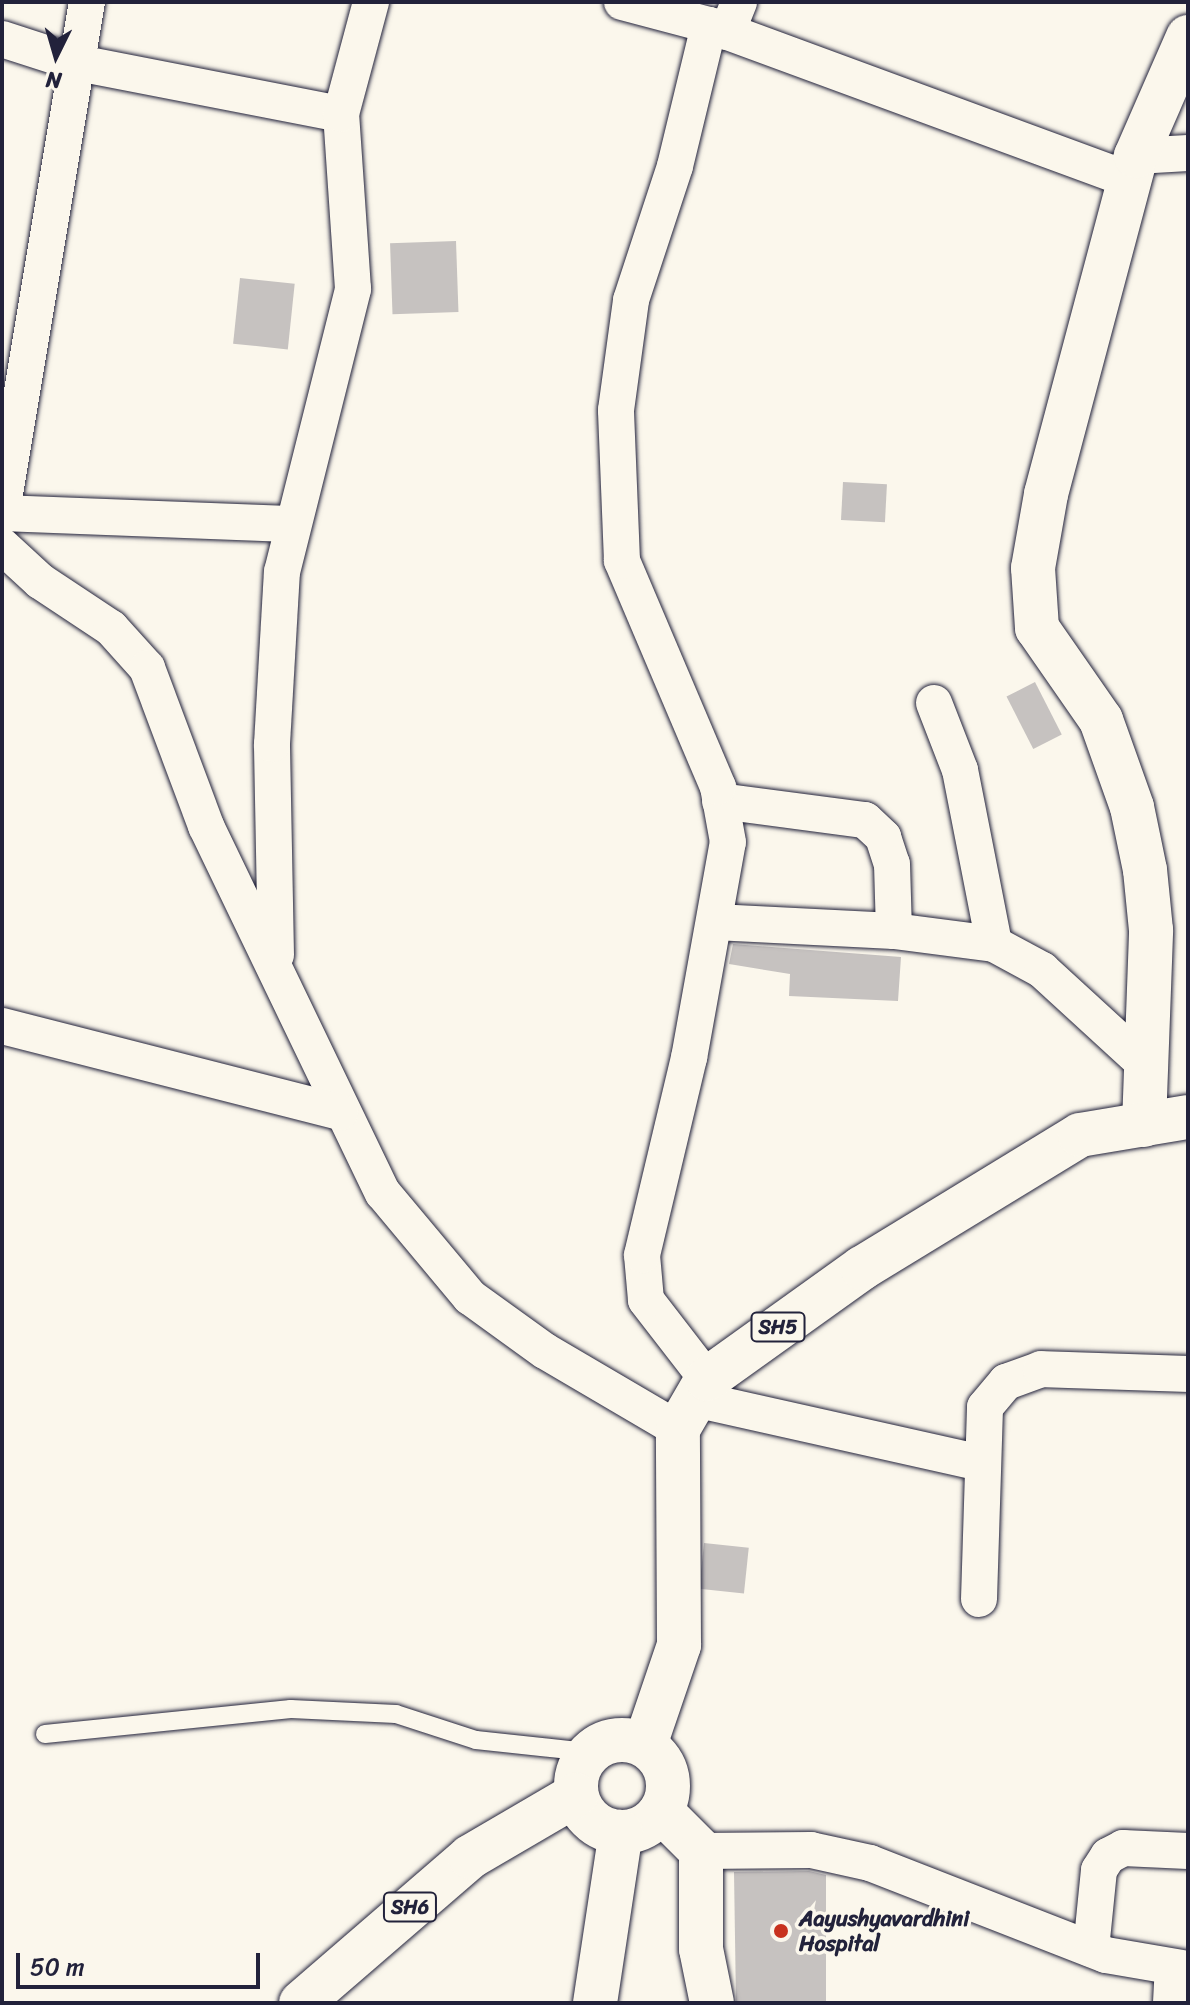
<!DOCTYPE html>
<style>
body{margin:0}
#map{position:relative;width:1190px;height:2005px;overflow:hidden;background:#fbf7ec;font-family:Sriracha,sans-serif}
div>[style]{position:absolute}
.building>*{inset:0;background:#c6c2c0;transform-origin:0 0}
.roads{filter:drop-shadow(0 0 2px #22223b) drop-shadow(0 0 2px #22223b)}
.service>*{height:18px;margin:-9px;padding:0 9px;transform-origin:9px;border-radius:9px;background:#fbf7ec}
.minor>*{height:36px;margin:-18px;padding:0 18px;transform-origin:18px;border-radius:18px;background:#fbf7ec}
.tertiary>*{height:44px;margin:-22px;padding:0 22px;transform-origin:22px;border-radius:22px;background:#fbf7ec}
.primary>*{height:44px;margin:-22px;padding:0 22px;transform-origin:22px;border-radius:22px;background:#fbf7ec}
.primary>.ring{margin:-22px;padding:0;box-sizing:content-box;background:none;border:44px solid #fbf7ec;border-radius:50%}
.dots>*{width:22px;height:22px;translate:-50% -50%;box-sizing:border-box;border:4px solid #fbf7ec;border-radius:50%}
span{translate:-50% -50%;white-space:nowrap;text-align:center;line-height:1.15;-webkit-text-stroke:7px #fbf7ec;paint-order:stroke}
.shield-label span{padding:2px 6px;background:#fbf7ec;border:2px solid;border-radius:6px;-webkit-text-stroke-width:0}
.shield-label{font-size:20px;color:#22223b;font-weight:700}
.poi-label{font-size:22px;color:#22223b;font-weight:700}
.left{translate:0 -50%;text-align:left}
.frame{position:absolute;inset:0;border:4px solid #22223b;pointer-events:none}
.north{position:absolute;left:16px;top:16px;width:80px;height:80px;-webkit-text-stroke:6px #fbf7ec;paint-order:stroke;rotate:185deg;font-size:22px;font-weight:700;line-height:32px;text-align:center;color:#22223b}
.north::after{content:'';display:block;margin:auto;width:28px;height:36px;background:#22223b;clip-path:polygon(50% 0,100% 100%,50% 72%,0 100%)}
.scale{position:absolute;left:16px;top:1953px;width:244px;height:36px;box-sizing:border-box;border:4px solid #22223b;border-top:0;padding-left:10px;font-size:24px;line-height:28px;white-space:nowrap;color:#22223b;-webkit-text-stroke:6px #fbf7ec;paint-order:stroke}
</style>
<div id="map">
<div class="building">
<div style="left:456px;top:241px;width:71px;height:66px;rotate:88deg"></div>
<div style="left:240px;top:278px;width:55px;height:66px;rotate:6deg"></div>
<div style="left:843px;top:482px;width:44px;height:38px;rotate:3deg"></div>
<div style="left:1035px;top:682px;width:59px;height:32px;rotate:63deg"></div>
<div style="clip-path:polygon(733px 944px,901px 957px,898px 1001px,789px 996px,790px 974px,729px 964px)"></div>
<div style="left:704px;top:1543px;width:45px;height:46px;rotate:6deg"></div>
<div style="clip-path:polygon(809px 1871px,826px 1875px,826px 2003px,736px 2003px,734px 1872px)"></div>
</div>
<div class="roads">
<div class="service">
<div style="left:45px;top:1734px;width:247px;rotate:-5.8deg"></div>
<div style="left:291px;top:1709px;width:105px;rotate:2.7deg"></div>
<div style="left:396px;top:1714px;width:84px;rotate:18deg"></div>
<div style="left:476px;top:1740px;width:114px;rotate:6.1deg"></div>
</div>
<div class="minor">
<div style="left:622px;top:2px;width:90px;rotate:14.8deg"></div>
<div style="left:709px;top:25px;width:449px;rotate:20.2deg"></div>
<div style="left:727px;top:32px;width:32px;rotate:-68deg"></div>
<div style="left:2px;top:39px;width:75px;rotate:17.9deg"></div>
<div style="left:73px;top:62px;width:273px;rotate:11deg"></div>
<div style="left:1136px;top:156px;width:52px;rotate:-3.3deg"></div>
<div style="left:2px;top:512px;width:517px;rotate:-80.54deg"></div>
<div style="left:2px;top:513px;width:289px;rotate:2.2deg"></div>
<div style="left:2px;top:546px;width:52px;rotate:42.6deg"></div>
<div style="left:40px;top:581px;width:85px;rotate:33.5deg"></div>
<div style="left:111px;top:628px;width:54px;rotate:48deg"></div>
<div style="left:147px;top:668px;width:169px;rotate:69.5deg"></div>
<div style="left:206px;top:826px;width:407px;rotate:64.3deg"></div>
<div style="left:383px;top:1193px;width:136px;rotate:50.1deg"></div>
<div style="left:470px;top:1297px;width:92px;rotate:35.8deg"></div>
<div style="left:545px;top:1351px;width:154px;rotate:30.4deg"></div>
<div style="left:934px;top:703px;width:72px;rotate:68.8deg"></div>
<div style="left:960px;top:770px;width:177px;rotate:78.9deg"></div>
<div style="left:720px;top:801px;width:146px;rotate:7.5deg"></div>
<div style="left:865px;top:820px;width:25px;rotate:43deg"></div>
<div style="left:883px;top:837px;width:28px;rotate:72deg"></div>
<div style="left:892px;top:864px;width:67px;rotate:88.3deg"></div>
<div style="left:715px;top:922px;width:179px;rotate:2.9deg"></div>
<div style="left:894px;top:931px;width:101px;rotate:7.4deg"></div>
<div style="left:994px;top:944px;width:55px;rotate:28.4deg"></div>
<div style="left:1042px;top:970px;width:144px;rotate:42.5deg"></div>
<div style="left:276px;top:955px;width:211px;rotate:-91.1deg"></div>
<div style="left:272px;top:744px;width:172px;rotate:-86.7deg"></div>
<div style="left:282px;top:572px;width:292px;rotate:-75.9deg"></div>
<div style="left:353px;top:289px;width:175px;rotate:-93.9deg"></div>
<div style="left:341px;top:114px;width:116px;rotate:-75deg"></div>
<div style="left:2px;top:1026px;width:349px;rotate:14.3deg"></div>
<div style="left:707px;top:1379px;width:100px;rotate:-127.7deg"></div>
<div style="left:646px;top:1300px;width:45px;rotate:-95.1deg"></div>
<div style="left:642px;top:1255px;width:203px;rotate:-76.6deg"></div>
<div style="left:689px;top:1058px;width:219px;rotate:-79.8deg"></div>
<div style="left:728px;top:842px;width:56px;rotate:-100.3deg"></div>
<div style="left:718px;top:787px;width:246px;rotate:-113deg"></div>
<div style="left:622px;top:561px;width:151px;rotate:-92.3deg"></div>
<div style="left:616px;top:410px;width:111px;rotate:-82.2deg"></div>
<div style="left:631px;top:300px;width:141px;rotate:-71.8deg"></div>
<div style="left:675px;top:166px;width:145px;rotate:-76.4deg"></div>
<div style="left:695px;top:1399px;width:293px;rotate:12.6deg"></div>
<div style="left:979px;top:1599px;width:192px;rotate:-88.2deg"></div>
<div style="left:985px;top:1407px;width:33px;rotate:-50deg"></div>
<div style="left:1006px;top:1382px;width:37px;rotate:-20deg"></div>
<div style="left:1041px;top:1369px;width:147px;rotate:1.9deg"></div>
<div style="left:701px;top:1851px;width:110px;rotate:-0.5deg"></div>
<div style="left:811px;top:1850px;width:60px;rotate:12.4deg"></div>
<div style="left:870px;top:1863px;width:253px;rotate:21.3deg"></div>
<div style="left:1106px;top:1955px;width:83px;rotate:9.7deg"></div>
<div style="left:1091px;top:1949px;width:79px;rotate:-84.2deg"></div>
<div style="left:1099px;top:1870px;width:17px;rotate:-57deg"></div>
<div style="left:1108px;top:1856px;width:17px;rotate:-28deg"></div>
<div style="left:1123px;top:1848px;width:65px;rotate:2.6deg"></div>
<div style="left:1171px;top:2003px;width:35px;rotate:-87deg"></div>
</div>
<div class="tertiary">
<div style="left:1144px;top:1125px;width:195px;rotate:-87.9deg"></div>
<div style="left:1151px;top:930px;width:60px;rotate:-95.7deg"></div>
<div style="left:1145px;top:870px;width:64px;rotate:-101.7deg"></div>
<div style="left:1132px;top:807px;width:92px;rotate:-109.6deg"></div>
<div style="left:1101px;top:720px;width:112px;rotate:-124.8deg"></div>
<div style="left:1037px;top:628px;width:60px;rotate:-93.8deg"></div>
<div style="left:1033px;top:568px;width:75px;rotate:-80deg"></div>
<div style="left:1046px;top:494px;width:350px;rotate:-75.1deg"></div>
<div style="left:1136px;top:156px;width:130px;rotate:-66.4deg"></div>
<div style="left:661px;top:1811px;width:57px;rotate:45deg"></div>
<div style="left:701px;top:1851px;width:98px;rotate:90deg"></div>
<div style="left:701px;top:1949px;width:55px;rotate:78.5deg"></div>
</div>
<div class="primary">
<div class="ring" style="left:576px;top:1740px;width:48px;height:48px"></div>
<div style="left:645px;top:1745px;width:106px;rotate:-71.2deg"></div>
<div style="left:679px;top:1645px;width:216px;rotate:-90.3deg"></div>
<div style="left:678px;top:1429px;width:58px;rotate:-59.9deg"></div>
<div style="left:707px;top:1379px;width:191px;rotate:-35.6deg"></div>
<div style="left:862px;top:1268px;width:255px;rotate:-31.4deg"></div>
<div style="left:1080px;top:1135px;width:109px;rotate:-9.5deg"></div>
<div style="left:301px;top:2003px;width:223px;rotate:-40.8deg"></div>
<div style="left:470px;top:1857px;width:123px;rotate:-30.3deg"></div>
<div style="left:595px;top:2003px;width:173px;rotate:-81.4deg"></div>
</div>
</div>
<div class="dots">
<div style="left:781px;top:1931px;background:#c8321e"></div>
</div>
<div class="shield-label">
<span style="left:778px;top:1327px">SH5</span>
<span style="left:410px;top:1907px">SH6</span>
</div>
<div class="poi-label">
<span class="left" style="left:799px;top:1931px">Aayushyavardhini<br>Hospital</span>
</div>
<div class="frame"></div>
<div class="north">N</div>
<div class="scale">50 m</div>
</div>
